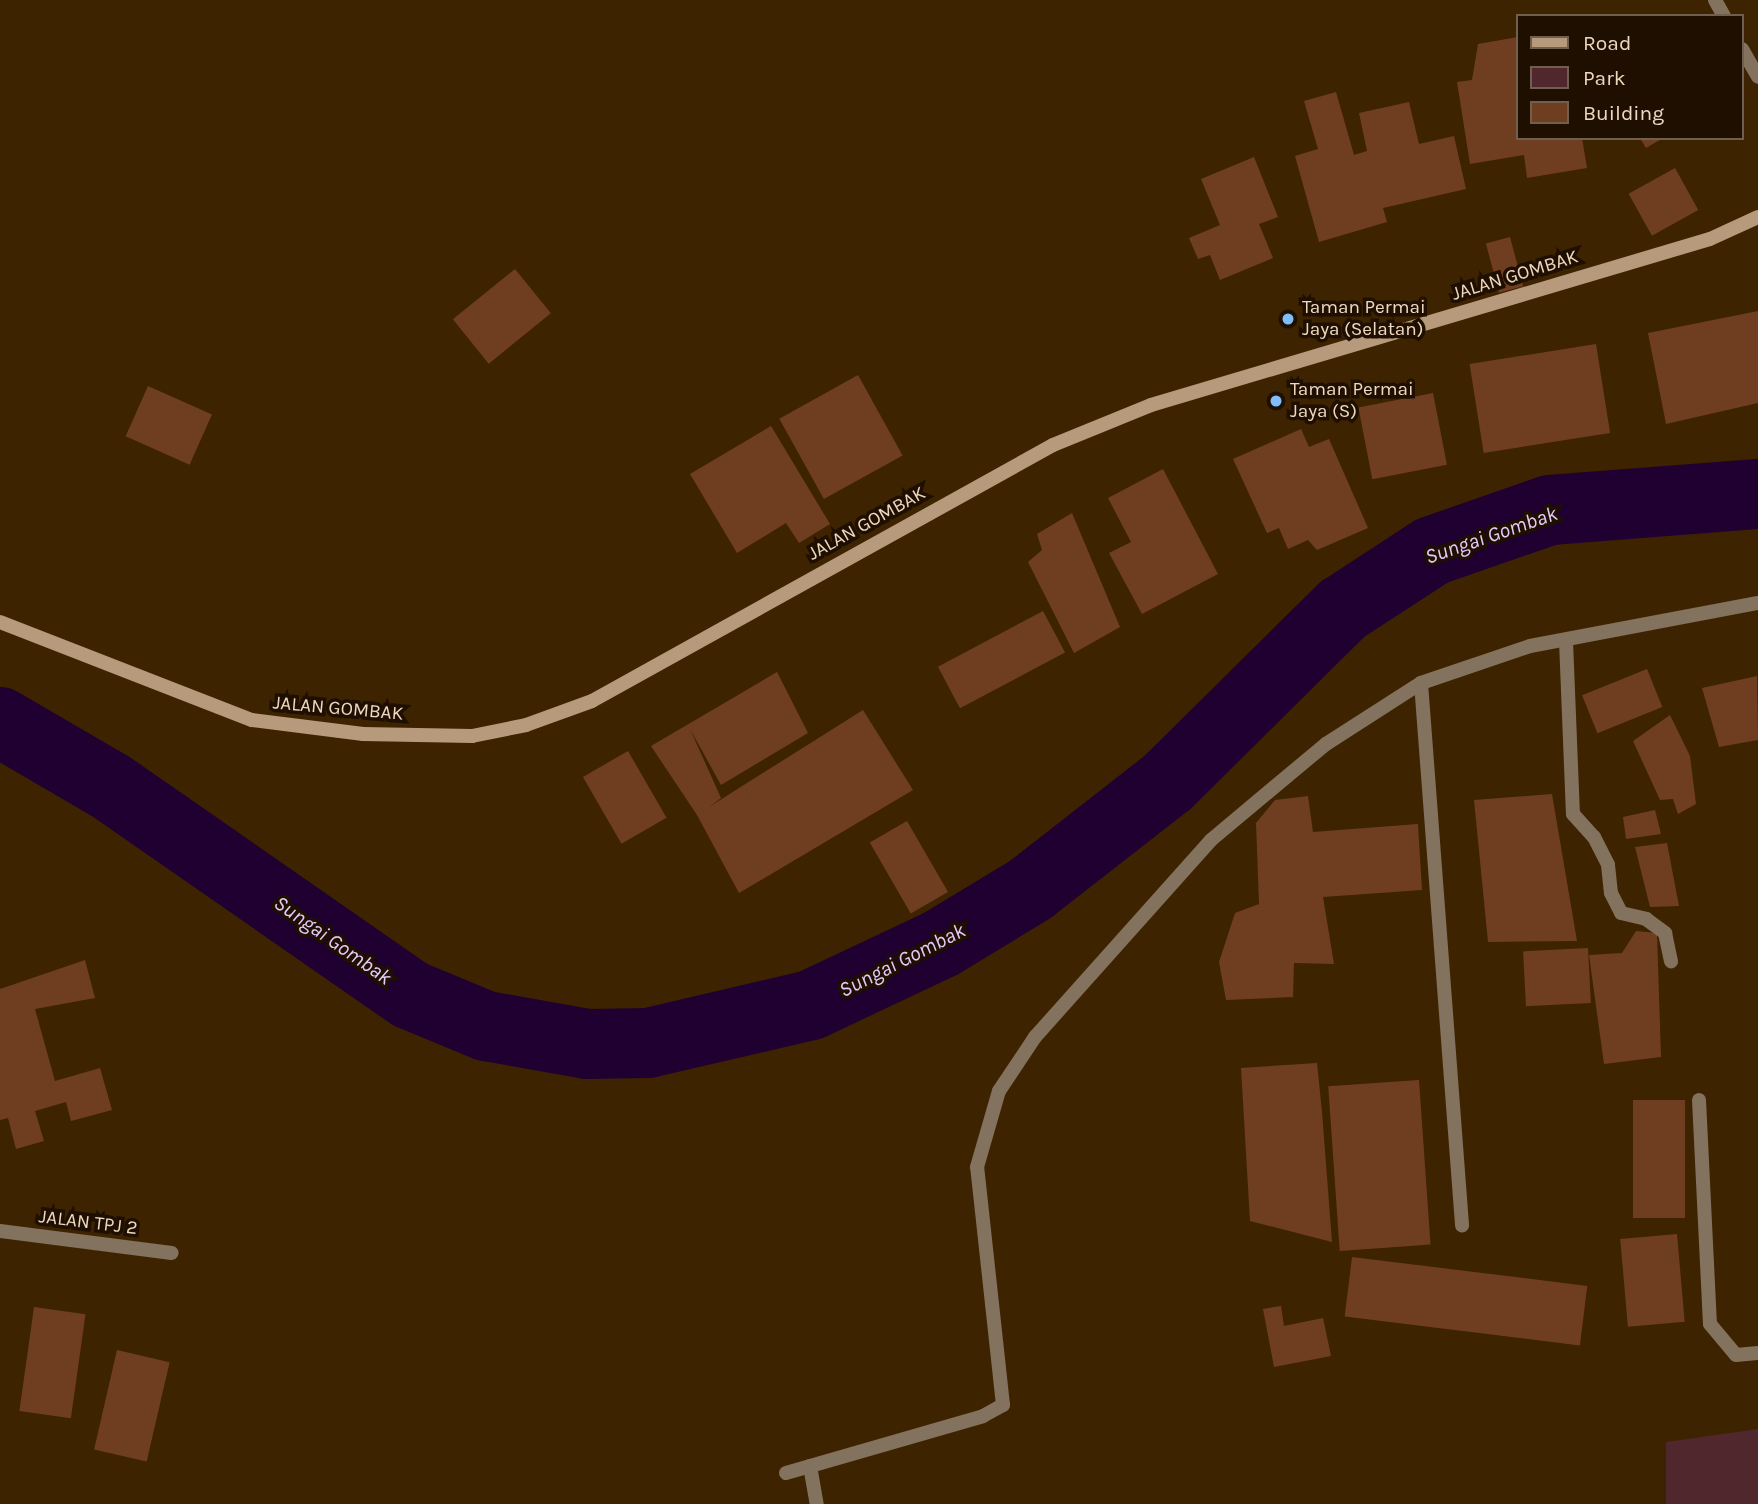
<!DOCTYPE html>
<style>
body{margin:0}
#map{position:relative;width:1758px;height:1504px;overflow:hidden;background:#3e2300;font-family:Karla,sans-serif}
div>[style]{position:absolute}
.green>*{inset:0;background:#51272e}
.river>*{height:70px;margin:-35px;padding:0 35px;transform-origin:35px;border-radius:35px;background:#200031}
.building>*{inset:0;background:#6f3e21;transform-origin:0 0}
.minor>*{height:14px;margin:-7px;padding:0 7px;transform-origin:7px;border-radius:7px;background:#83725e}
.secondary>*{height:14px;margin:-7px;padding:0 7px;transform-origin:7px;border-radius:7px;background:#b79a7b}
.dots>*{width:19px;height:19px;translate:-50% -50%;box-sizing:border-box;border:4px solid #1e0f00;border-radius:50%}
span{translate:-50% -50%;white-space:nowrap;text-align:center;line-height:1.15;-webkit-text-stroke:7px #1e0f00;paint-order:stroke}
.street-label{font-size:19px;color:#eed8c0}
.poi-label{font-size:19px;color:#eed8c0}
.left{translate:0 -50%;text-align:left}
.water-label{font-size:21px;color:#e5cafc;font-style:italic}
.legend{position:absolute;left:1516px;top:14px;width:228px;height:126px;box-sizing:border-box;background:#1e0f00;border:2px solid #715f4d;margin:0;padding:9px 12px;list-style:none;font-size:21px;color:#eed8c0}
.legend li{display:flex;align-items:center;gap:14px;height:35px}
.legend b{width:35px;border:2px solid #715f4d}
</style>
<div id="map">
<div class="green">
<div style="clip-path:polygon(1758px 1429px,1758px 1504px,1666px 1504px,1666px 1442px)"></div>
</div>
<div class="river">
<div style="left:0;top:722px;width:127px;rotate:30.2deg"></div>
<div style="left:110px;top:786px;width:366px;rotate:34.8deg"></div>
<div style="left:411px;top:995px;width:81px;rotate:22.5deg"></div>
<div style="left:486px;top:1026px;width:103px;rotate:10.1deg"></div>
<div style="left:587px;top:1044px;width:61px;rotate:-0.9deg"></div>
<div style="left:648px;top:1043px;width:167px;rotate:-13.1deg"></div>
<div style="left:811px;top:1005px;width:145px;rotate:-25.3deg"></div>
<div style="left:942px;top:943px;width:104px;rotate:-31.2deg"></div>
<div style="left:1031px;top:889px;width:174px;rotate:-38deg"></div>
<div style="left:1168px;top:782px;width:246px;rotate:-44.7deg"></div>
<div style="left:1343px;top:609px;width:106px;rotate:-33.1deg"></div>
<div style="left:1432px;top:551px;width:125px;rotate:-19.2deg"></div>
<div style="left:1550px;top:510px;width:209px;rotate:-4.4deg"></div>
</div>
<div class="building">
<div style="clip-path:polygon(1518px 37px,1518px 138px,1582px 138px,1587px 168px,1527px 178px,1524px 155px,1470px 164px,1457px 82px,1472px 80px,1478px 44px)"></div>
<div style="clip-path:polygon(1336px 92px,1354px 155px,1367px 151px,1359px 113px,1409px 102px,1419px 144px,1454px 136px,1466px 189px,1383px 208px,1387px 222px,1319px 242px,1295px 156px,1318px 149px,1304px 101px)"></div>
<div style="clip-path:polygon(1640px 138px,1663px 138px,1646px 148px)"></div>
<div style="clip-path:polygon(1254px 157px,1278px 217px,1259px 224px,1273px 258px,1220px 280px,1210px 255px,1198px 259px,1189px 238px,1220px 225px,1201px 179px)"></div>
<div style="left:1675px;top:168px;width:48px;height:53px;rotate:61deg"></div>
<div style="left:1510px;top:237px;width:51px;height:25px;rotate:75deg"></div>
<div style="left:515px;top:269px;width:57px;height:80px;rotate:51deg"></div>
<div style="clip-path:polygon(1758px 311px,1758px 403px,1666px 424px,1648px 333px)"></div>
<div style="left:1596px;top:344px;width:90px;height:128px;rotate:81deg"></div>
<div style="left:858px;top:375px;width:92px;height:90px;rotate:61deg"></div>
<div style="left:148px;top:386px;width:70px;height:55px;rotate:24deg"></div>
<div style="left:1433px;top:393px;width:73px;height:76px;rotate:79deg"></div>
<div style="clip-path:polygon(771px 426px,830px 524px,799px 543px,786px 523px,737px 553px,690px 474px)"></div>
<div style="clip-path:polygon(1301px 429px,1309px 447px,1329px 439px,1368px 528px,1317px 550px,1308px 540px,1288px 549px,1279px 528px,1267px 533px,1233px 459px)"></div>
<div style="clip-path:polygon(1163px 469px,1218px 574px,1142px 614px,1109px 553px,1131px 542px,1108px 498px)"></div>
<div style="clip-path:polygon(1072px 513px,1120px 627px,1074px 653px,1028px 562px,1042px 550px,1037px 534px)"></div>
<div style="left:1043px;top:611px;width:47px;height:119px;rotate:62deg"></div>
<div style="left:1647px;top:669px;width:41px;height:70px;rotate:68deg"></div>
<div style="clip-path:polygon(777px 672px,808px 733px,721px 785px,690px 729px,721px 798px,709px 807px,863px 710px,913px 790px,739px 893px,697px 815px,651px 746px)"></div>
<div style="clip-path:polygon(1757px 676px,1758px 740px,1719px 747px,1702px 688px)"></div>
<div style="clip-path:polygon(1670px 715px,1690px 756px,1696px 804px,1678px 814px,1673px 799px,1660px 800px,1633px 741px)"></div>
<div style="left:628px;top:751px;width:77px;height:52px;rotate:60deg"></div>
<div style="clip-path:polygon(1552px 794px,1577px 941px,1488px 942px,1474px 800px)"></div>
<div style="clip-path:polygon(1308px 796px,1313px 832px,1418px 824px,1422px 890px,1323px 897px,1334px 964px,1294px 963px,1293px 997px,1226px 1000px,1219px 962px,1235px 913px,1259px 904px,1256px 823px,1275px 800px)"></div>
<div style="clip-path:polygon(1655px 810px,1661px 834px,1626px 839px,1623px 817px)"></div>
<div style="left:907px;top:821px;width:82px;height:43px;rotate:60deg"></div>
<div style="clip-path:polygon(1667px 843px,1679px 906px,1650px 907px,1635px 847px)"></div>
<div style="clip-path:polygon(1636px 931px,1657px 933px,1661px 1057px,1604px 1064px,1589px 955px,1622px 953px)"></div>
<div style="left:1588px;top:948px;width:55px;height:65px;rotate:87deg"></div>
<div style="clip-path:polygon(85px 960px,95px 998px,35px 1009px,55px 1081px,100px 1068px,112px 1110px,71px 1121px,66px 1102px,35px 1111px,44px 1141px,16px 1149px,8px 1118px,0 1120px,0 989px)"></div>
<div style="clip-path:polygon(1317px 1063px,1322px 1112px,1332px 1242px,1250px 1221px,1241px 1068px)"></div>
<div style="left:1419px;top:1080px;width:165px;height:91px;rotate:86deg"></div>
<div style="left:1685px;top:1100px;width:118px;height:52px;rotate:90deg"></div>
<div style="left:1677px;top:1234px;width:88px;height:57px;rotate:85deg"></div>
<div style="left:1352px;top:1257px;width:237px;height:60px;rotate:7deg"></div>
<div style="clip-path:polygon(1281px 1306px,1284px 1326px,1323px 1318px,1331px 1356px,1274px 1367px,1263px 1309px)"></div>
<div style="left:34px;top:1307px;width:52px;height:105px;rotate:8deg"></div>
<div style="left:117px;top:1350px;width:54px;height:102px;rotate:13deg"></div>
</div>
<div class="minor">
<div style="left:1715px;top:0;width:18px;rotate:61deg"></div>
<div style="left:1742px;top:49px;width:32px;rotate:60deg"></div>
<div style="left:1566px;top:641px;width:173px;rotate:87.7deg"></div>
<div style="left:1573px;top:814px;width:31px;rotate:48deg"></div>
<div style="left:1594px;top:837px;width:31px;rotate:63deg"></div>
<div style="left:1608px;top:865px;width:28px;rotate:84deg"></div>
<div style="left:1611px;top:893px;width:22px;rotate:63deg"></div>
<div style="left:1621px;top:913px;width:26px;rotate:13deg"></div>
<div style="left:1646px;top:919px;width:24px;rotate:36deg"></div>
<div style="left:1665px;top:933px;width:29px;rotate:78deg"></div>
<div style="left:1421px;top:683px;width:544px;rotate:85.67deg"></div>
<div style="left:1699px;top:1100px;width:224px;rotate:87.2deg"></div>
<div style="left:1710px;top:1324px;width:40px;rotate:50deg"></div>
<div style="left:1736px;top:1355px;width:22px;rotate:-5deg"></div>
<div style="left:0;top:1231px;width:173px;rotate:7.3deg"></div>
<div style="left:810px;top:1466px;width:39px;rotate:80deg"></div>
<div style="left:786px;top:1473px;width:205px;rotate:-16.1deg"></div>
<div style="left:983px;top:1416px;width:23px;rotate:-29deg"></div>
<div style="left:1003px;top:1405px;width:239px;rotate:-96.2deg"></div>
<div style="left:977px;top:1167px;width:79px;rotate:-73.9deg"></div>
<div style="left:999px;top:1091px;width:65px;rotate:-56.3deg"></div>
<div style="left:1035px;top:1037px;width:264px;rotate:-48.2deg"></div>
<div style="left:1211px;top:840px;width:150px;rotate:-39.9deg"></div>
<div style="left:1326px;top:744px;width:113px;rotate:-32.7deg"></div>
<div style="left:1421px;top:683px;width:115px;rotate:-18.7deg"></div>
<div style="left:1530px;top:646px;width:232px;rotate:-10.7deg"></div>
</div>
<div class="secondary">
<div style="left:0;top:622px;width:270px;rotate:21.3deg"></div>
<div style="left:252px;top:720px;width:112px;rotate:7.2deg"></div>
<div style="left:363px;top:734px;width:109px;rotate:1.1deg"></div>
<div style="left:472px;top:736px;width:55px;rotate:-11.5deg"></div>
<div style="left:526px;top:725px;width:70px;rotate:-20deg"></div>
<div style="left:592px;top:701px;width:527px;rotate:-29.04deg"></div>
<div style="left:1053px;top:445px;width:106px;rotate:-22.2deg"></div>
<div style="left:1151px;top:405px;width:583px;rotate:-16.54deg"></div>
<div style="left:1710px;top:239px;width:53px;rotate:-24.6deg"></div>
</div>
<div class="dots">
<div style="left:1288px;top:319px;background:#80bdfa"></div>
<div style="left:1276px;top:401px;background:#80bdfa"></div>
</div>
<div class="street-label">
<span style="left:1515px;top:276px;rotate:-17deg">JALAN GOMBAK</span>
<span style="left:867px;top:524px;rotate:-29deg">JALAN GOMBAK</span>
<span style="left:338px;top:709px;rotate:5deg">JALAN GOMBAK</span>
<span style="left:88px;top:1223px;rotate:7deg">JALAN TPJ 2</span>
</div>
<div class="poi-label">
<span class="left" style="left:1302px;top:319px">Taman Permai<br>Jaya (Selatan)</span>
<span class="left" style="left:1290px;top:401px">Taman Permai<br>Jaya (S)</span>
</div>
<div class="water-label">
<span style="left:1491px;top:535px;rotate:-19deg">Sungai Gombak</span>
<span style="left:333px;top:940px;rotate:35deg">Sungai Gombak</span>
<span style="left:902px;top:960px;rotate:-27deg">Sungai Gombak</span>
</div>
<ul class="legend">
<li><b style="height:9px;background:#b79a7b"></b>Road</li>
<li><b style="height:19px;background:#51272e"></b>Park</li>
<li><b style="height:19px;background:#6f3e21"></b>Building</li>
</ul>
</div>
